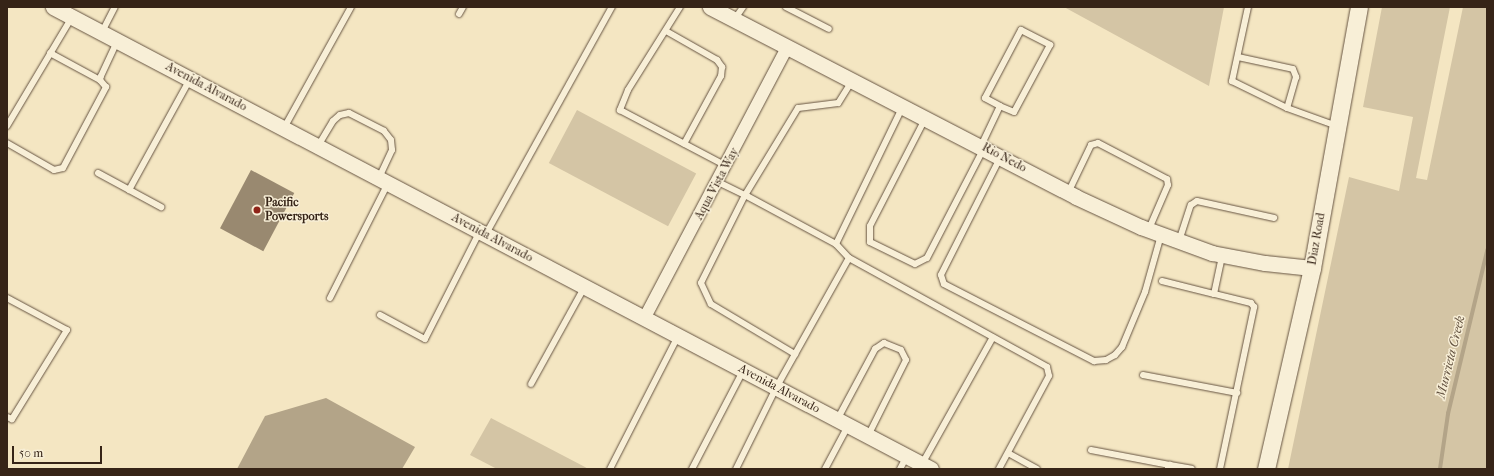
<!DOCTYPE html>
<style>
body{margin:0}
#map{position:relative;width:1494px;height:476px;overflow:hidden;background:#f4e6c2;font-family:"IM FELL French Canon",serif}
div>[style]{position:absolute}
.green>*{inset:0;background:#d4c5a5;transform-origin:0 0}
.water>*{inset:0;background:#b3a488}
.stream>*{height:3.5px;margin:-1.75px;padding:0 1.75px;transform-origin:1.75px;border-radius:1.75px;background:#b3a488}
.building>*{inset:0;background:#998970;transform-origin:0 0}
.roads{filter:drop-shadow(0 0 1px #665442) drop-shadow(0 0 1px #665442)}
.service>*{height:6px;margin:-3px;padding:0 3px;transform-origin:3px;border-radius:3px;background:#f8efd7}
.minor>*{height:12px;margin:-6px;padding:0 6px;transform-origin:6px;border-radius:6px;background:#f8efd7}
.tertiary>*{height:15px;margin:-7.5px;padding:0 7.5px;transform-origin:7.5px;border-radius:7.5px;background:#f8efd7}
.secondary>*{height:17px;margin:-8.5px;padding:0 8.5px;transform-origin:8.5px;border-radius:8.5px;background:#f8efd7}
.dots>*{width:11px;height:11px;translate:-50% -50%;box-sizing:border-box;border:2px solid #f8efd7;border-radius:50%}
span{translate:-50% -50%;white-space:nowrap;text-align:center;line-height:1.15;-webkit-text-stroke:3px #f8efd7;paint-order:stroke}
.street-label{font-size:12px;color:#362417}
.poi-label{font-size:12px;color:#362417;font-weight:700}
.left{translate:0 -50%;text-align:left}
.water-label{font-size:13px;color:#62513f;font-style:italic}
.frame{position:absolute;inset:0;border:8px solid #362417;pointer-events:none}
.scale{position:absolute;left:12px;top:446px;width:90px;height:18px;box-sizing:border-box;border:2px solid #362417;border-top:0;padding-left:5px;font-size:12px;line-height:14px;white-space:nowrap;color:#362417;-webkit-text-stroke:3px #f8efd7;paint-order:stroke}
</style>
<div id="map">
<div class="green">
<div style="clip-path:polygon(1064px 7px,1224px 7px,1209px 86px,1130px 43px)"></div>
<div style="clip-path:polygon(1382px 7px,1450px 7px,1416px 178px,1427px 180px,1463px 7px,1487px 7px,1487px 469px,1288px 469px,1349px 177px,1399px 191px,1413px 117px,1363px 107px)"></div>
<div style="left:577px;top:110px;width:135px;height:60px;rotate:28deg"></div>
<div style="clip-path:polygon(491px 418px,585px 467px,588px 469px,497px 469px,470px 455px)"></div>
</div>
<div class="water">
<div style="clip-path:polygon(326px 398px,415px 447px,402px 469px,237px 469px,265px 416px)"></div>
</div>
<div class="stream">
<div style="left:1440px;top:469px;width:56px;rotate:-81.7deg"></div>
<div style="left:1448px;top:414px;width:168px;rotate:-76.5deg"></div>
</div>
<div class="building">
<div style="left:251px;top:170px;width:49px;height:66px;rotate:28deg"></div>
</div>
<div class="roads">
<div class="service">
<div style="left:680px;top:7px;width:98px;rotate:122.1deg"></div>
<div style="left:628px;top:90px;width:22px;rotate:112deg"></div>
<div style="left:620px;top:110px;width:120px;rotate:27.8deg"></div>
<div style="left:786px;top:7px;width:48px;rotate:27.1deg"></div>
<div style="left:1248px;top:7px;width:76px;rotate:102.2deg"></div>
<div style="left:1232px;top:81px;width:61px;rotate:26.1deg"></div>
<div style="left:1287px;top:108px;width:53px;rotate:19.8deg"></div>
<div style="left:459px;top:14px;width:8px;rotate:-60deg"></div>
<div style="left:734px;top:20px;width:16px;rotate:-55deg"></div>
<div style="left:666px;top:31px;width:59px;rotate:29.6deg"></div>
<div style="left:717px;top:60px;width:9px;rotate:54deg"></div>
<div style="left:722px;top:67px;width:9px;rotate:96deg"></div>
<div style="left:721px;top:76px;width:77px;rotate:118.6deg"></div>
<div style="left:102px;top:32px;width:28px;rotate:-63deg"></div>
<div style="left:50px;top:53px;width:57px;rotate:28.4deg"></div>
<div style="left:1238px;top:57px;width:56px;rotate:12.3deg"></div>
<div style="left:1293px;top:69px;width:9px;rotate:69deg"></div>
<div style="left:1296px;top:77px;width:32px;rotate:106deg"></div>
<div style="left:852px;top:81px;width:26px;rotate:122deg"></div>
<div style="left:838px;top:103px;width:40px;rotate:172.9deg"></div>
<div style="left:798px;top:108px;width:102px;rotate:121.3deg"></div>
<div style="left:745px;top:195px;width:103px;rotate:28.3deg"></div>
<div style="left:836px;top:244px;width:151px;rotate:-64.1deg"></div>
<div style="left:925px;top:119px;width:120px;rotate:117.2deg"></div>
<div style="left:870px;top:226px;width:16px;rotate:90deg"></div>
<div style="left:870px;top:242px;width:50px;rotate:26.1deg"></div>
<div style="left:915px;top:264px;width:13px;rotate:-27deg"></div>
<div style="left:927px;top:258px;width:124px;rotate:-62.6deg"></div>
<div style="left:7px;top:126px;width:127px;rotate:-59.2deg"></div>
<div style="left:284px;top:128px;width:138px;rotate:-61deg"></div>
<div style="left:7px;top:143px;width:54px;rotate:29.9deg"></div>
<div style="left:54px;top:170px;width:9px;rotate:-13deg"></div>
<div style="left:63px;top:168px;width:92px;rotate:-62deg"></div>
<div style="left:106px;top:87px;width:9px;rotate:-131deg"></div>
<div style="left:100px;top:80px;width:4px;rotate:-76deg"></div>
<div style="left:101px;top:76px;width:38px;rotate:-65deg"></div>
<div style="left:318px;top:146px;width:29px;rotate:-59deg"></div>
<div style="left:333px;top:121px;width:9px;rotate:-41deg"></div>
<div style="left:340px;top:115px;width:9px;rotate:-13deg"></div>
<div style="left:349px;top:113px;width:39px;rotate:27deg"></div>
<div style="left:384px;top:131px;width:11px;rotate:52deg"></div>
<div style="left:391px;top:140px;width:10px;rotate:84deg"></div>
<div style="left:392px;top:150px;width:31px;rotate:115deg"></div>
<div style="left:981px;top:146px;width:44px;rotate:-64.6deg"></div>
<div style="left:1000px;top:106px;width:17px;rotate:-152deg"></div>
<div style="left:985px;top:98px;width:77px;rotate:-62.1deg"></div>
<div style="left:1021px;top:30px;width:33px;rotate:27deg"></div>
<div style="left:1050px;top:45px;width:76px;rotate:118.2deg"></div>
<div style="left:1014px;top:112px;width:15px;rotate:-157deg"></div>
<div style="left:1000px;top:158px;width:131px;rotate:116.8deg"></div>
<div style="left:941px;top:275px;width:9px;rotate:72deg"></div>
<div style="left:944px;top:284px;width:169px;rotate:27.2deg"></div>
<div style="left:1094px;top:361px;width:12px;rotate:-5deg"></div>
<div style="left:1106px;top:360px;width:10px;rotate:-29deg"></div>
<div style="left:1115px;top:355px;width:11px;rotate:-49deg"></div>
<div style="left:1122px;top:347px;width:60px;rotate:-67.3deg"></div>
<div style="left:1145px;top:292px;width:59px;rotate:-74.3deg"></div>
<div style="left:98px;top:173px;width:72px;rotate:28.4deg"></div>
<div style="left:718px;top:182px;width:30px;rotate:26deg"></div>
<div style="left:745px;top:195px;width:98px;rotate:116.6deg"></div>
<div style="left:701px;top:283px;width:23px;rotate:65deg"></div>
<div style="left:711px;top:304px;width:98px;rotate:30.8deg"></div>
<div style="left:129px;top:190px;width:127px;rotate:-61.2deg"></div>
<div style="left:1068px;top:193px;width:53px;rotate:-64.4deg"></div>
<div style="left:1091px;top:145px;width:7px;rotate:-16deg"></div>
<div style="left:1098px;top:143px;width:78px;rotate:27.6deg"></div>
<div style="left:1167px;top:179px;width:6px;rotate:81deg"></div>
<div style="left:1168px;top:185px;width:48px;rotate:113.4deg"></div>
<div style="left:486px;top:234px;width:260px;rotate:-61deg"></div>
<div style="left:1179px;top:241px;width:38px;rotate:-72deg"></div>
<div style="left:1191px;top:205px;width:7px;rotate:-34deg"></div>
<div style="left:1197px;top:201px;width:79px;rotate:12.4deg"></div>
<div style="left:849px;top:258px;width:226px;rotate:28.8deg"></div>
<div style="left:1047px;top:367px;width:9px;rotate:77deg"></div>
<div style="left:1049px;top:376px;width:106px;rotate:118.3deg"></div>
<div style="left:1162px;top:281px;width:54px;rotate:14deg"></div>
<div style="left:7px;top:298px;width:68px;rotate:28.1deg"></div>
<div style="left:67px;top:330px;width:105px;rotate:121.7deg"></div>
<div style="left:12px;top:419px;width:5px;rotate:-158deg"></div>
<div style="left:330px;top:298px;width:129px;rotate:-63.2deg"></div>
<div style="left:380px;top:315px;width:51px;rotate:28.1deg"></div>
<div style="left:425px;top:339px;width:121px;rotate:-63deg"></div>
<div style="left:1143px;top:375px;width:96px;rotate:10.8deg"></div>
<div style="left:531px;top:384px;width:112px;rotate:-61.1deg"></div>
<div style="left:837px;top:420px;width:81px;rotate:-61.8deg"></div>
<div style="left:875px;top:349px;width:11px;rotate:-34deg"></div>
<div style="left:884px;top:343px;width:18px;rotate:22deg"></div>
<div style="left:901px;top:350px;width:11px;rotate:63deg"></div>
<div style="left:906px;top:360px;width:85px;rotate:116.6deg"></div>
<div style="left:1091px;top:450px;width:80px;rotate:10.8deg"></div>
<div style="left:1008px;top:453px;width:33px;rotate:29deg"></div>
<div style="left:922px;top:464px;width:145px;rotate:-60.8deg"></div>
<div style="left:1168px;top:468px;width:4px;rotate:-56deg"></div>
<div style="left:1170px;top:465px;width:22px;rotate:10deg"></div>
<div style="left:610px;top:469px;width:149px;rotate:-62.9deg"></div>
<div style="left:692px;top:469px;width:110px;rotate:-62.5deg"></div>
<div style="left:736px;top:469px;width:90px;rotate:-63.7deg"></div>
<div style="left:776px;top:388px;width:149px;rotate:-60.7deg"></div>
<div style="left:849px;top:258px;width:19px;rotate:-133deg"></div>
<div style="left:825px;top:469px;width:49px;rotate:-61.9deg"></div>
<div style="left:900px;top:469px;width:15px;rotate:-62deg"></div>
<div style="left:1220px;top:469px;width:166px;rotate:-78.1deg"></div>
<div style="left:1254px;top:307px;width:5px;rotate:-127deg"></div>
<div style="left:1251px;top:303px;width:38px;rotate:-166deg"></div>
<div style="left:1214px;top:294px;width:40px;rotate:-78deg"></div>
</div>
<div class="minor">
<div style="left:644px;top:319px;width:306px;rotate:-62.2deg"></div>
</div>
<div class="tertiary">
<div style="left:53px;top:7px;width:992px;rotate:27.75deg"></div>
<div style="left:710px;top:7px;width:412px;rotate:27.4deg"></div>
<div style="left:1076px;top:197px;width:72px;rotate:24.8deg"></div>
<div style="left:1141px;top:227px;width:76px;rotate:20.1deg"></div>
<div style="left:1212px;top:253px;width:54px;rotate:10.7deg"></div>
<div style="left:1265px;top:263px;width:47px;rotate:6.1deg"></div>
</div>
<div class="secondary">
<div style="left:1266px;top:469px;width:206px;rotate:-77.1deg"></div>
<div style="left:1312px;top:268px;width:265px;rotate:-79.8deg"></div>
</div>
</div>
<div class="dots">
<div style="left:257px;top:210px;background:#8f2418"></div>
</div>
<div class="street-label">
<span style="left:206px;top:87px;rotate:28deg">Avenida Alvarado</span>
<span style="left:1004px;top:158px;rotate:28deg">Rio Nedo</span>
<span style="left:717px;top:184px;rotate:-62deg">Aqua Vista Way</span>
<span style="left:492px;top:238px;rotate:28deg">Avenida Alvarado</span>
<span style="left:1317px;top:239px;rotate:-80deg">Diaz Road</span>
<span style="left:779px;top:389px;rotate:28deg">Avenida Alvarado</span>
</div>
<div class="poi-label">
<span class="left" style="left:265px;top:210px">Pacific<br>Powersports</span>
</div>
<div class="water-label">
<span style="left:1451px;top:357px;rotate:-76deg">Murrieta Creek</span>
</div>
<div class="frame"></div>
<div class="scale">50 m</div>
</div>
